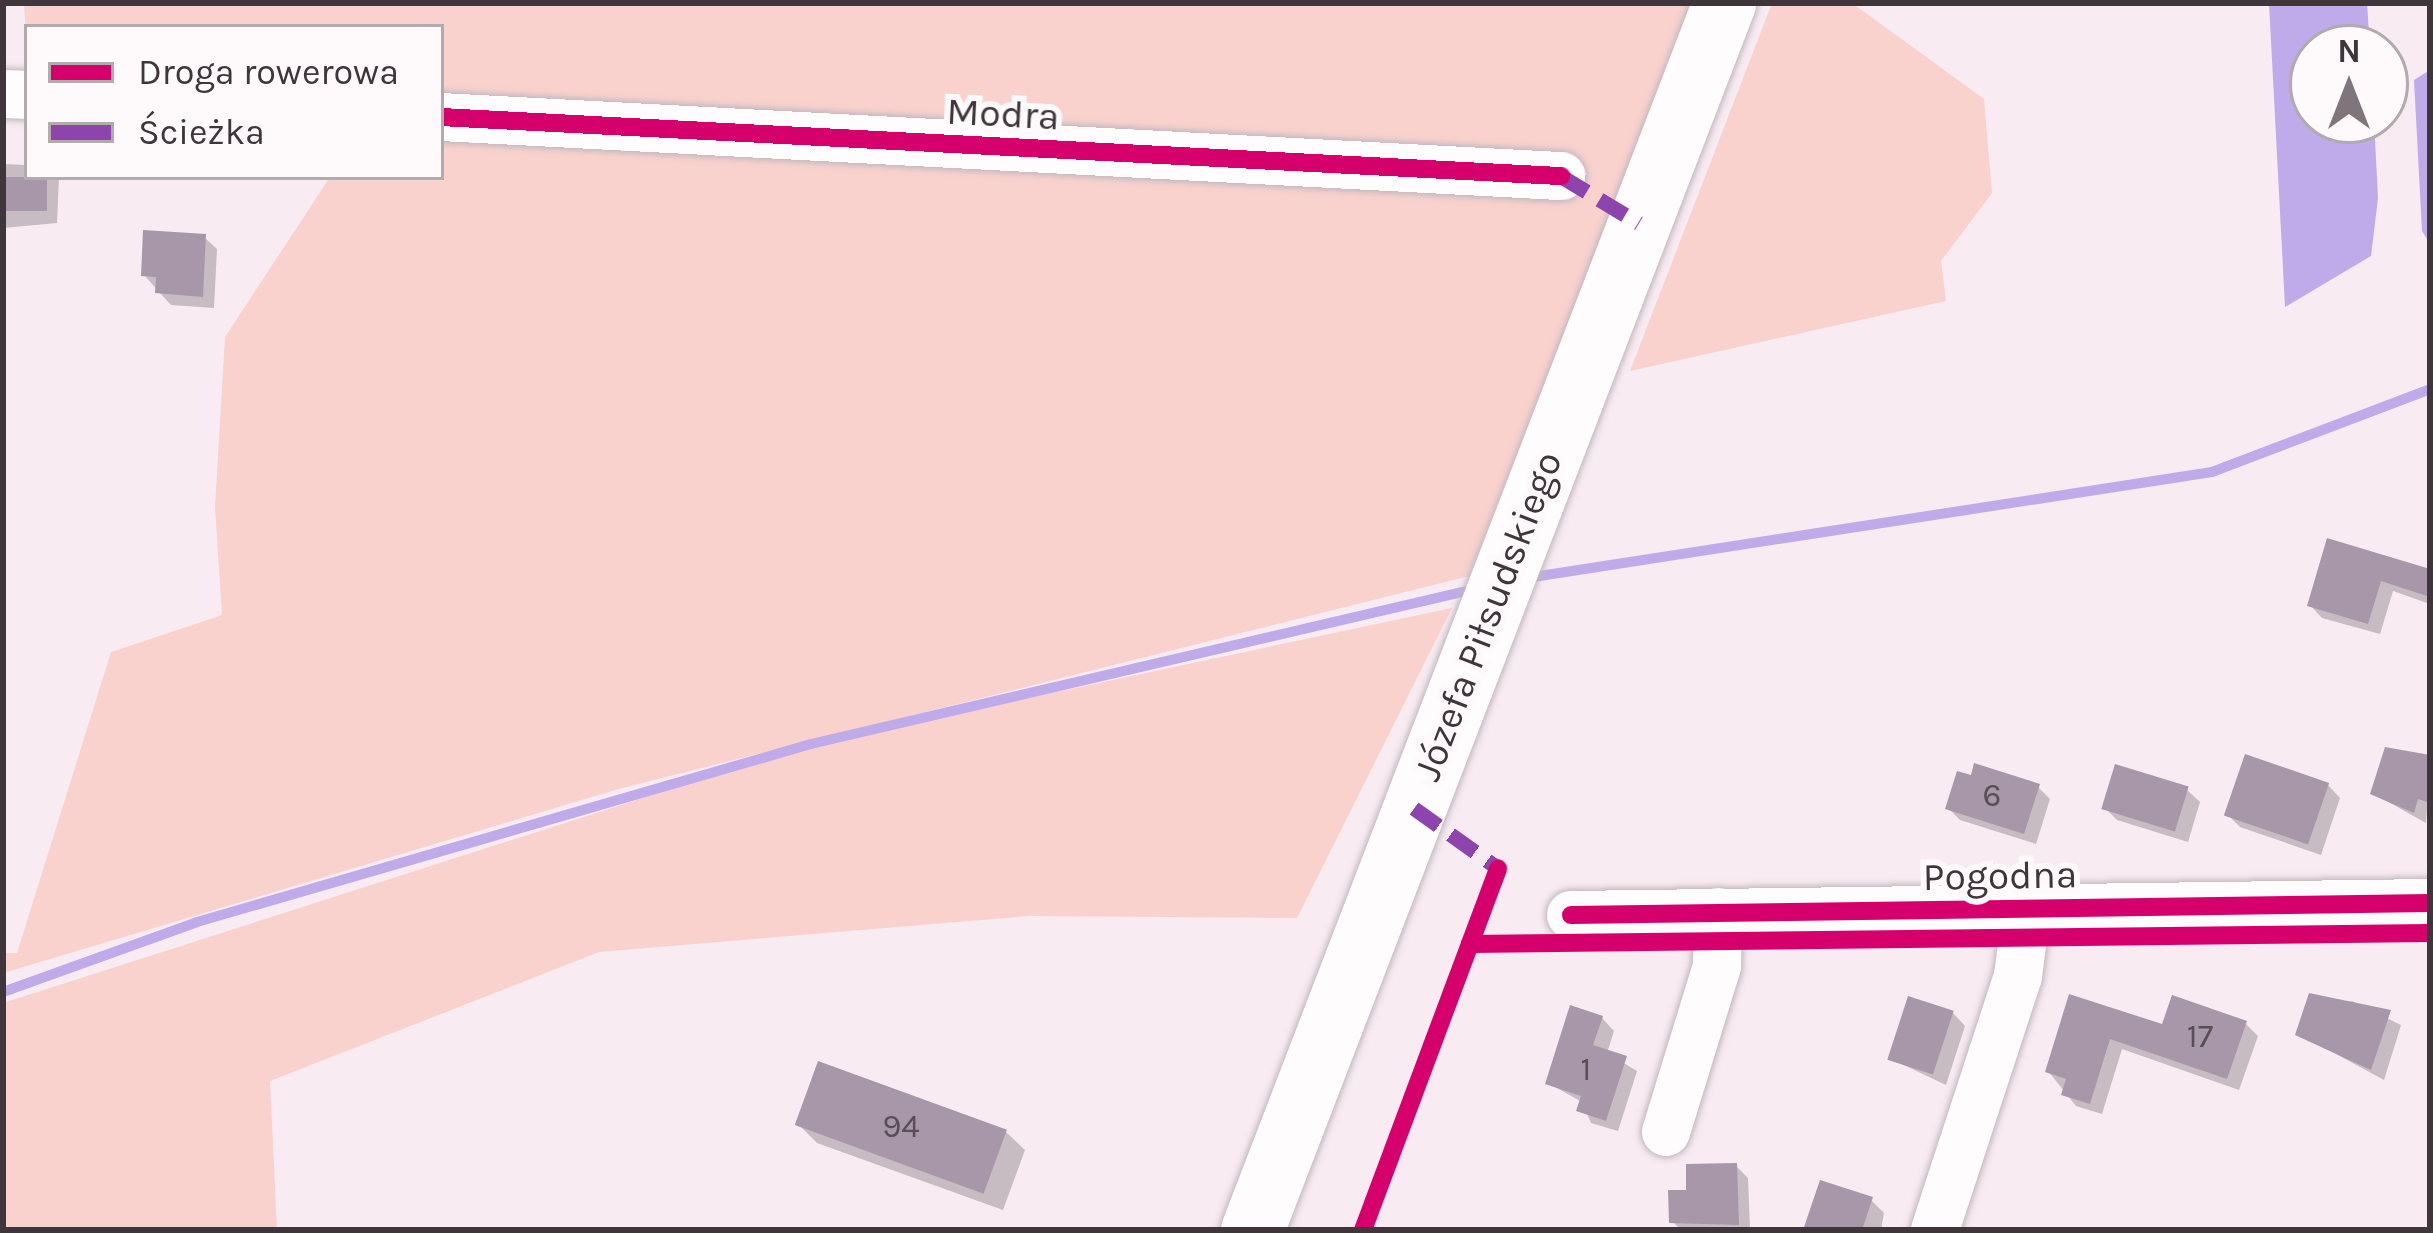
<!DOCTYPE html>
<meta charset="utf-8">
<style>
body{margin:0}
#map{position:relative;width:2433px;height:1233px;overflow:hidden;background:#f8ebf2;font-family:Karla,sans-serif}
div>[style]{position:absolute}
.green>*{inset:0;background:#f9d2ce}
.water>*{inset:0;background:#bfabe9}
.shadow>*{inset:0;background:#0003}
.stream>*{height:10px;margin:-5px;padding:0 5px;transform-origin:5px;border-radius:5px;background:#bfabe9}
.building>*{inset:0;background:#a897a8;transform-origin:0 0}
.path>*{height:6px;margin-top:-3px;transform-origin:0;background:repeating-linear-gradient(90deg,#dad6d8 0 12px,transparent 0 18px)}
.roads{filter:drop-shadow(0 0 3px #c2b7bd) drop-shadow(0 0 3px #c2b7bd)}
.minor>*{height:48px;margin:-24px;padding:0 24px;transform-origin:24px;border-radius:24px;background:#fefcfd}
.major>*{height:63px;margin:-31.5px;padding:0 31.5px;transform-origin:31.5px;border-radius:31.5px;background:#fefcfd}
.quiet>*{height:15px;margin-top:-7.5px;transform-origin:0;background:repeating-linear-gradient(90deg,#8e44ad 0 30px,transparent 0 45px)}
.cycleway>*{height:18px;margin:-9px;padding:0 9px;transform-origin:9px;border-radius:9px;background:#d6006c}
span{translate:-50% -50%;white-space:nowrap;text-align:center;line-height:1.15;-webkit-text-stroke:12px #fef9fb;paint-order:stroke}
.number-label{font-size:33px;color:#594e56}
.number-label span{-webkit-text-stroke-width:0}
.street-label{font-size:39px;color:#3f363b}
.frame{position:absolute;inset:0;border:6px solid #3f363b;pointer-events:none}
.legend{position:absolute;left:24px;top:24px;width:420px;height:156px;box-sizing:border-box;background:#fef9fb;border:3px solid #b2abae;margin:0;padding:15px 21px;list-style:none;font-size:36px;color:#3f363b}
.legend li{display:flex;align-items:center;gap:24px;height:60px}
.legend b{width:60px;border:3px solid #b2abae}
.north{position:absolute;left:2289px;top:24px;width:120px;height:120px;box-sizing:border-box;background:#fef9fb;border:3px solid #b2abae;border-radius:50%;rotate:0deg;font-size:33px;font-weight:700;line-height:48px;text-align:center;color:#3f363b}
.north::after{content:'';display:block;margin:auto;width:42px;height:54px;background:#80757b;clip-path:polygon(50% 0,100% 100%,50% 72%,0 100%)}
</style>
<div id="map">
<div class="green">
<div style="clip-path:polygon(24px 3px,1693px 3px,1469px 576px,622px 788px,3px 973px,3px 953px,17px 953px,111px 652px,222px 615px,215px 507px,225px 337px,330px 177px,441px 177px,441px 27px,27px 27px,27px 53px)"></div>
<div style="clip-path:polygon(1772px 3px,1852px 3px,1984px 99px,1992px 193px,1941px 261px,1946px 301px,1630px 371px)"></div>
<div style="clip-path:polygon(1452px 608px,1297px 918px,1029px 916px,599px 952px,270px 1081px,277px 1230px,3px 1230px,3px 1003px,811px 744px)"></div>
</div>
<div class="water">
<div style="clip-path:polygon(2269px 3px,2367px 3px,2370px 48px,2313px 48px,2313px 120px,2374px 120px,2378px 198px,2371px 256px,2285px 307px)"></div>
<div style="clip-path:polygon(2430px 70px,2430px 244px,2422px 231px,2414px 80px)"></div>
</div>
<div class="shadow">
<div style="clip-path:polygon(3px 164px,27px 165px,27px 177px,59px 178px,57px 223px,3px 228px)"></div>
<div style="clip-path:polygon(204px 237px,217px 249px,214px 308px,171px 305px,144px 275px)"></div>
<div style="clip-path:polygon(2329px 542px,2430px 572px,2430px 604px,2393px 591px,2380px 634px,2322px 618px,2310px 605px)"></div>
<div style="clip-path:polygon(2430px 759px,2426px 823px,2374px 794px)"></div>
<div style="clip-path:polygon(2328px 785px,2340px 798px,2321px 855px,2240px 827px,2228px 815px)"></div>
<div style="clip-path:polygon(2038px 787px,2050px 799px,2036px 844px,1960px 820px,1948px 808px)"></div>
<div style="clip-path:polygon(2187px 790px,2200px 802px,2188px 842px,2117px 820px,2105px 808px)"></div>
<div style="clip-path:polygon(2071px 998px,2164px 1027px,2246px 1024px,2258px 1036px,2239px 1090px,2122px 1049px,2102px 1114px,2076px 1106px,2048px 1071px)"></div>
<div style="clip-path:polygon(2352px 1001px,2401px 1025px,2384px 1080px,2299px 1034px)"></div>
<div style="clip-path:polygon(1953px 1013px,1965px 1026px,1946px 1085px,1891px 1059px)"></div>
<div style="clip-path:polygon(1602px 1018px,1614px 1031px,1607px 1053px,1637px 1071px,1618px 1131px,1591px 1123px,1582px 1102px,1548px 1083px)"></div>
<div style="clip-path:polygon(798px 1124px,1006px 1132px,1025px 1150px,1003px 1210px,817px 1143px)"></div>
<div style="clip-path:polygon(1736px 1166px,1748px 1178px,1750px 1230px,1681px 1230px,1672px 1221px,1689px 1193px)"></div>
<div style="clip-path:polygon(1871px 1200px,1884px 1213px,1881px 1230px,1806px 1230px)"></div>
</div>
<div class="stream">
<div style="left:1533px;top:577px;width:687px;rotate:-8.79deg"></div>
<div style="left:2212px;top:472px;width:233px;rotate:-20.8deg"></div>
<div style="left:3px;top:992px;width:206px;rotate:-19.8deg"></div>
<div style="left:197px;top:922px;width:639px;rotate:-16.17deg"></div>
<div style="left:811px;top:744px;width:678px;rotate:-13.13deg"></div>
</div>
<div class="building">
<div style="left:3px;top:177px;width:44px;height:34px"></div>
<div style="clip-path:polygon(143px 230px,206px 234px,203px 297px,155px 293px,156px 277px,141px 276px)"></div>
<div style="clip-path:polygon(2327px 538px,2430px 569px,2430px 597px,2381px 581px,2368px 624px,2307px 606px)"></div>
<div style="clip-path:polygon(2385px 747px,2430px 755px,2430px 803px,2418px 799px,2414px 813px,2370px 794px)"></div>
<div style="left:2245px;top:754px;width:89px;height:65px;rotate:19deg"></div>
<div style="clip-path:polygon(1974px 763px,2040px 784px,2024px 834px,1945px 809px,1957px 771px,1971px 775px)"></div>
<div style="left:2115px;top:764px;width:77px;height:47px;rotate:17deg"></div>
<div style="clip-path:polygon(2309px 993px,2391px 1010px,2371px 1070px,2295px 1035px)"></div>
<div style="clip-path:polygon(2069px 994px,2162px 1024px,2172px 995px,2247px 1021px,2227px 1079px,2110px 1039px,2090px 1104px,2061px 1095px,2066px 1079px,2045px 1072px)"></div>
<div style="left:1908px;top:996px;width:48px;height:67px;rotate:18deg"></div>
<div style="clip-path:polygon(1570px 1005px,1603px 1016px,1593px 1045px,1627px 1056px,1606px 1121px,1576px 1111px,1581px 1096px,1545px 1084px)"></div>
<div style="left:818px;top:1061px;width:201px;height:68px;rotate:20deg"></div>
<div style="clip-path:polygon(1737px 1163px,1739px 1225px,1669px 1223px,1668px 1190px,1686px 1190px,1686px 1164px)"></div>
<div style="clip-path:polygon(1820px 1180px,1873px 1197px,1862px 1230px,1803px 1230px)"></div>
</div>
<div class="path">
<div style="left:1470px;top:944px;width:81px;rotate:2.8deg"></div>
<div style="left:1363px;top:1230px;width:386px;rotate:-69.5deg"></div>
</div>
<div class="roads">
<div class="minor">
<div style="left:3px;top:94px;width:24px;rotate:2deg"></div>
<div style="left:441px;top:117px;width:1122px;rotate:3.02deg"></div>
<div style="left:1571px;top:915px;width:859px;rotate:-0.8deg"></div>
<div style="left:1666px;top:1132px;width:174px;rotate:-72.9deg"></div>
<div style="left:1717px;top:966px;width:54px;rotate:-88.9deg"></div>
<div style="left:1935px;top:1230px;width:267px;rotate:-71.9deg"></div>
<div style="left:2018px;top:976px;width:69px;rotate:-82.5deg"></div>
</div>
<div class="major">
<div style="left:1252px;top:1230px;width:1315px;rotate:-68.96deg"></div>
</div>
</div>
<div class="quiet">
<div style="left:1561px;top:176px;width:91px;rotate:31.1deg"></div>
<div style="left:1414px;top:808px;width:103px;rotate:35.5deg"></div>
</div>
<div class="cycleway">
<div style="left:441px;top:117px;width:1122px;rotate:3.02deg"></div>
<div style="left:1571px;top:915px;width:859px;rotate:-0.8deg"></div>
<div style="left:1470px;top:944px;width:960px;rotate:-0.66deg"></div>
<div style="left:1363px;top:1230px;width:386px;rotate:-69.5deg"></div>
</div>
<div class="number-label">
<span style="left:1992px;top:796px">6</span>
<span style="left:2200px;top:1037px">17</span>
<span style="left:1586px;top:1070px">1</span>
<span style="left:901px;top:1127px">94</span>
</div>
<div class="street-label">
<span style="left:1003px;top:114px;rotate:3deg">Modra</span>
<span style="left:1488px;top:616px;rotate:-69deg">Józefa Piłsudskiego</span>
<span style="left:2000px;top:876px;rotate:-1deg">Pogodna</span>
</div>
<div class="frame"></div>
<ul class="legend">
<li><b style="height:15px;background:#d6006c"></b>Droga rowerowa</li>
<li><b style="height:15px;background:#8e44ad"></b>Ścieżka</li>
</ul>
<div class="north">N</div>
</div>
